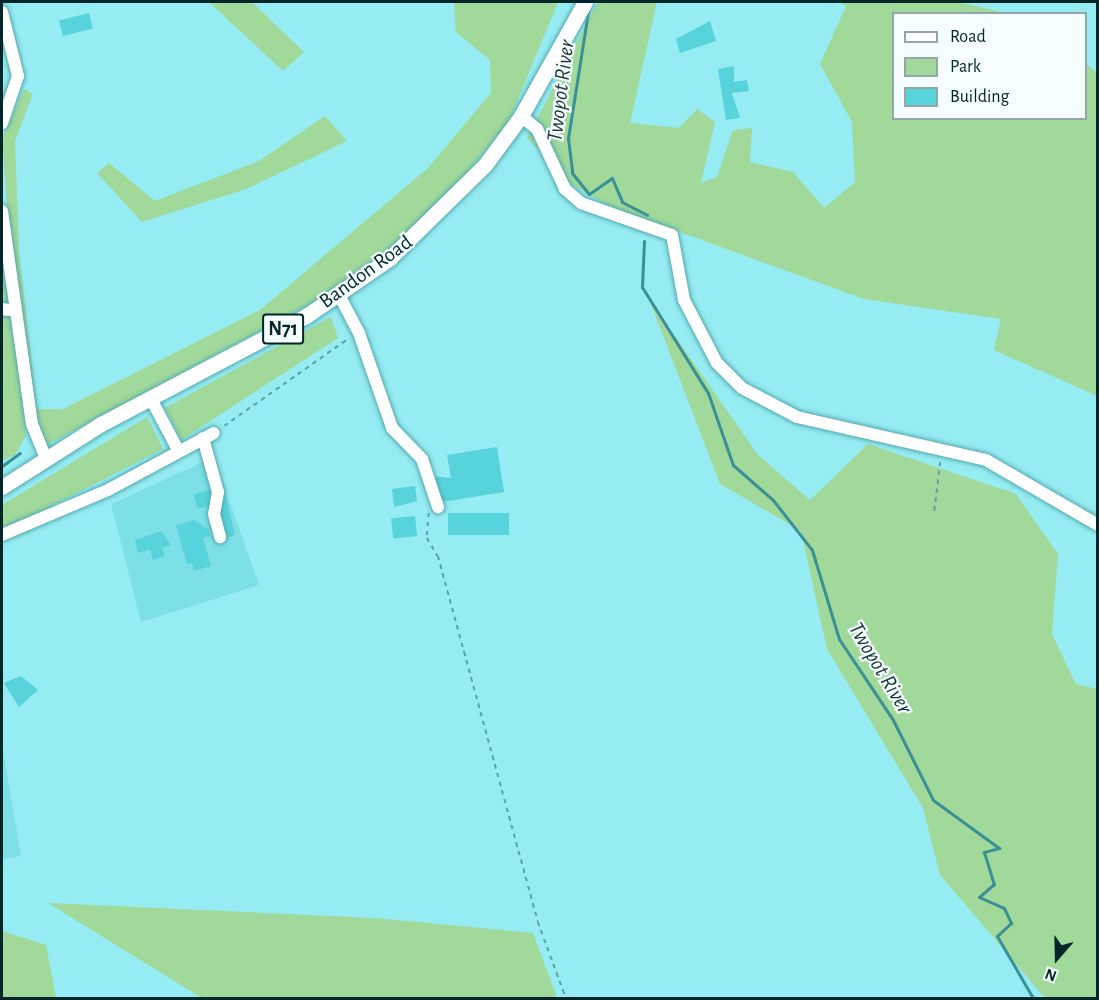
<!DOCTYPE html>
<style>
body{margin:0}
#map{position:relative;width:1099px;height:1000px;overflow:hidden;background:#95ecf2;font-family:"Alegreya Sans",sans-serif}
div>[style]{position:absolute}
.built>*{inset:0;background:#7de0e7}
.green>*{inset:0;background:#a0d999}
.stream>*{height:3px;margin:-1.5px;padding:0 1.5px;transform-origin:1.5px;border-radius:1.5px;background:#3a9096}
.building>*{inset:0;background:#57d3db;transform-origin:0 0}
.path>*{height:1.5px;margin-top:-0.75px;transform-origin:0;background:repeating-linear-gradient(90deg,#5da2a6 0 4.5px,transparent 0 9px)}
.roads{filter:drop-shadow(0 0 2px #53aab0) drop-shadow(0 0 2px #53aab0)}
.minor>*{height:12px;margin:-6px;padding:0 6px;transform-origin:6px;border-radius:6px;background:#fff}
.major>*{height:15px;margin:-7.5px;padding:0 7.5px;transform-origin:7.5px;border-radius:7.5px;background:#fff}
span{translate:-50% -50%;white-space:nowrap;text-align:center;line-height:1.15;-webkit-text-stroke:4.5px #f5fdfe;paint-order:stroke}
.shield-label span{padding:2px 4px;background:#f5fdfe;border:2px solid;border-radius:4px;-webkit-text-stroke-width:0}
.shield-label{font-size:20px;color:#002629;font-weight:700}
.street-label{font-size:21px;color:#002629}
.water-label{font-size:22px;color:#1a3537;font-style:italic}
.frame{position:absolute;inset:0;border:3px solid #002629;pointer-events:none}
.legend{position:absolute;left:892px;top:12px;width:195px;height:108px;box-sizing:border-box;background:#f5fdfe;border:2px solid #93a7a9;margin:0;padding:8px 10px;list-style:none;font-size:18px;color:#002629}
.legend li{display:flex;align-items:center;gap:12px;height:30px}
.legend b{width:30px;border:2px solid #93a7a9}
.north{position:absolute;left:1027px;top:928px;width:60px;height:60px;-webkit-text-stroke:4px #f5fdfe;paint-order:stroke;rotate:200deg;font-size:16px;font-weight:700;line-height:24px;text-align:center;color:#002629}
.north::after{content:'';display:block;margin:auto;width:21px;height:27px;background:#002629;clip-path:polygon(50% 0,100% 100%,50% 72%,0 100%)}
</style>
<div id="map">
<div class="built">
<div style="clip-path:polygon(214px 457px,259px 585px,141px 622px,111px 504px)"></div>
<div style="clip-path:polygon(2px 745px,21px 856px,2px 859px,2px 744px)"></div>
</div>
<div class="green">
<div style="clip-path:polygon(209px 2px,252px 2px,304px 52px,283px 71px)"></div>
<div style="clip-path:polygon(454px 2px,558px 2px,509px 121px,442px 204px,338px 289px,47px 445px,24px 413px,26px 436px,15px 455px,2px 461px,2px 276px,7px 276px,21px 390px,2px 139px,24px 89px,33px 94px,15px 141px,19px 252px,37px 409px,63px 409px,260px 310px,428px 168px,491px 93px,490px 60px,456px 32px)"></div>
<div style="clip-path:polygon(598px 2px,657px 2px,630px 123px,679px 128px,697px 109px,715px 122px,701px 183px,717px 177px,733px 130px,752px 128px,750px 162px,793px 172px,824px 208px,855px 182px,852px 122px,820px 64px,846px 6px,839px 2px,959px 2px,1005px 13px,894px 14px,894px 118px,1086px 118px,1086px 64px,1097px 73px,1097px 396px,994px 350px,1001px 319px,864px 299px,611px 207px,574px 186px,527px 138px)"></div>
<div style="clip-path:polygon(325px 116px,347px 141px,246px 189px,142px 222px,97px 173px,109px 163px,155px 201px,259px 161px)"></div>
<div style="clip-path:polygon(649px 299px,758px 455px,810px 500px,868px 444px,1016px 494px,1058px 554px,1052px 634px,1076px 684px,1097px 689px,1097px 998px,1045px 998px,940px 875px,923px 808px,827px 649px,801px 531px,720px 484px)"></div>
<div style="clip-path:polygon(331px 317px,338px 338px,181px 440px,165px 408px)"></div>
<div style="clip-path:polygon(147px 417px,163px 449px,2px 531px,2px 505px)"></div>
<div style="clip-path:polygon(48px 903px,375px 918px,533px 933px,557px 998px,202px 998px)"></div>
<div style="clip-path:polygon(2px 931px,46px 945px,56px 998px,2px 998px)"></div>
</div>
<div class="stream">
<div style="left:588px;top:12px;width:128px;rotate:99deg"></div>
<div style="left:568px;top:138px;width:35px;rotate:83deg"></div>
<div style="left:572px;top:173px;width:27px;rotate:51deg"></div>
<div style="left:589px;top:194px;width:28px;rotate:-35deg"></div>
<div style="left:612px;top:178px;width:26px;rotate:67deg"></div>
<div style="left:622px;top:202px;width:28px;rotate:27deg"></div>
<div style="left:644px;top:241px;width:46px;rotate:92.5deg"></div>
<div style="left:642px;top:287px;width:125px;rotate:58.1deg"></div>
<div style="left:708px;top:393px;width:76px;rotate:70.9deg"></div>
<div style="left:733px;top:465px;width:53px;rotate:41.2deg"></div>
<div style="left:773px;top:500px;width:63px;rotate:52deg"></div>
<div style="left:812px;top:550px;width:93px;rotate:73.1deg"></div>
<div style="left:839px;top:639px;width:97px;rotate:56.3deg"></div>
<div style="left:893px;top:720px;width:89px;rotate:63.4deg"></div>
<div style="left:933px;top:800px;width:82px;rotate:36deg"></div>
<div style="left:999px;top:848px;width:16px;rotate:165deg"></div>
<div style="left:984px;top:852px;width:34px;rotate:73deg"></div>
<div style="left:994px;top:884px;width:20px;rotate:139deg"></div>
<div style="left:979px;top:897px;width:27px;rotate:24deg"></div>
<div style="left:1004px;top:908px;width:17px;rotate:65deg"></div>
<div style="left:1011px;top:923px;width:19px;rotate:137deg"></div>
<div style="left:997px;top:936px;width:72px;rotate:59.9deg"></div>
<div style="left:2px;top:466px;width:22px;rotate:-36deg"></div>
</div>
<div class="building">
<div style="left:89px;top:13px;width:16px;height:31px;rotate:76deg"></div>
<div style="clip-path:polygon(710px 21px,716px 41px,680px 53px,676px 39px)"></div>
<div style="clip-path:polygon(734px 66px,734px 82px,747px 80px,749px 91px,732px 93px,740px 118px,726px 120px,718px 69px)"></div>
<div style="clip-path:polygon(497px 447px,504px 492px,442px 502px,432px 476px,451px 478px,447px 455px)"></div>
<div style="clip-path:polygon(415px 486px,417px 501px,394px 507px,392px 489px)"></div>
<div style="left:209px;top:490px;width:15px;height:16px;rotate:74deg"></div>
<div style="clip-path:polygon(226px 497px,235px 534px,225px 540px,218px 512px,219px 499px)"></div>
<div style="left:509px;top:513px;width:22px;height:61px;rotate:90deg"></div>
<div style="left:415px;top:516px;width:20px;height:24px;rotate:84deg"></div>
<div style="clip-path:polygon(194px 520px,208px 529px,210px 536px,203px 538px,211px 566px,194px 571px,192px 563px,187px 564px,176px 525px)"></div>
<div style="clip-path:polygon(161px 531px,171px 545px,162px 548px,165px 556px,153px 560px,150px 549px,138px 553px,135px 540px)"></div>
<div style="clip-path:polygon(21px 676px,38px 690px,19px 707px,4px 683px)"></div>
</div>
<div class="path">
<div style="left:224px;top:426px;width:151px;rotate:-35.1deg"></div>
<div style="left:934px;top:511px;width:49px;rotate:-83deg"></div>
<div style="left:429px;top:513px;width:25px;rotate:95deg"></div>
<div style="left:427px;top:538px;width:21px;rotate:59deg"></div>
<div style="left:438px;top:556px;width:379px;rotate:74.7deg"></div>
<div style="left:538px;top:922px;width:81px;rotate:69.8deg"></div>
</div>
<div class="roads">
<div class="minor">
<div style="left:2px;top:12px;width:66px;rotate:76deg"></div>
<div style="left:18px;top:76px;width:50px;rotate:108.8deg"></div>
<div style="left:521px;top:116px;width:21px;rotate:39deg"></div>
<div style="left:537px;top:129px;width:66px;rotate:65deg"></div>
<div style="left:565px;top:189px;width:21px;rotate:41deg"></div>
<div style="left:581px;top:203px;width:96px;rotate:19.4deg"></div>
<div style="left:672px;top:235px;width:66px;rotate:79.5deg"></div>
<div style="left:684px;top:300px;width:71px;rotate:62.4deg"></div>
<div style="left:717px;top:363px;width:35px;rotate:45deg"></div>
<div style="left:742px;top:388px;width:62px;rotate:27.8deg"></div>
<div style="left:797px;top:417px;width:194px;rotate:12.8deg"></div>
<div style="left:986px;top:460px;width:129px;rotate:30.1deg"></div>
<div style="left:2px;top:211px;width:215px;rotate:82deg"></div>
<div style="left:32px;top:424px;width:35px;rotate:68deg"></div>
<div style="left:339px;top:295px;width:43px;rotate:62.2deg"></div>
<div style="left:359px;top:333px;width:101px;rotate:70.8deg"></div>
<div style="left:392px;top:428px;width:43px;rotate:45.9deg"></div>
<div style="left:422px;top:459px;width:51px;rotate:71.6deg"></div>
<div style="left:2px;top:309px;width:14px;rotate:8deg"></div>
<div style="left:151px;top:399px;width:58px;rotate:62.1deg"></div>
<div style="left:203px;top:438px;width:56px;rotate:74.5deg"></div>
<div style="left:218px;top:492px;width:22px;rotate:100deg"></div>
<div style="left:214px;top:514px;width:24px;rotate:75deg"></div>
<div style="left:2px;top:535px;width:115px;rotate:-23deg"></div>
<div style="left:108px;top:490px;width:120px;rotate:-28.3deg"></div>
</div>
<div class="major">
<div style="left:2px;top:487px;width:117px;rotate:-32.5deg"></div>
<div style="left:101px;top:424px;width:232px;rotate:-27.8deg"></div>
<div style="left:306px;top:316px;width:102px;rotate:-34.6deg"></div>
<div style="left:390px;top:258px;width:133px;rotate:-44.4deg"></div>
<div style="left:485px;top:165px;width:61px;rotate:-53.7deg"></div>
<div style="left:521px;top:116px;width:131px;rotate:-60.7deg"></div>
</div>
</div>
<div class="shield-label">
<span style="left:283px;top:329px">N71</span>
</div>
<div class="street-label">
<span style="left:366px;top:272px;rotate:-36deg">Bandon Road</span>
</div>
<div class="water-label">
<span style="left:561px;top:91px;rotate:-83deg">Twopot River</span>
<span style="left:880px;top:668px;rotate:59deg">Twopot River</span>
</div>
<div class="frame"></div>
<ul class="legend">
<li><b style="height:8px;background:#fff"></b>Road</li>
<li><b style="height:16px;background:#a0d999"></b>Park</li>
<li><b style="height:16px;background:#57d3db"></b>Building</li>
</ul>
<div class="north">N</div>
</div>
